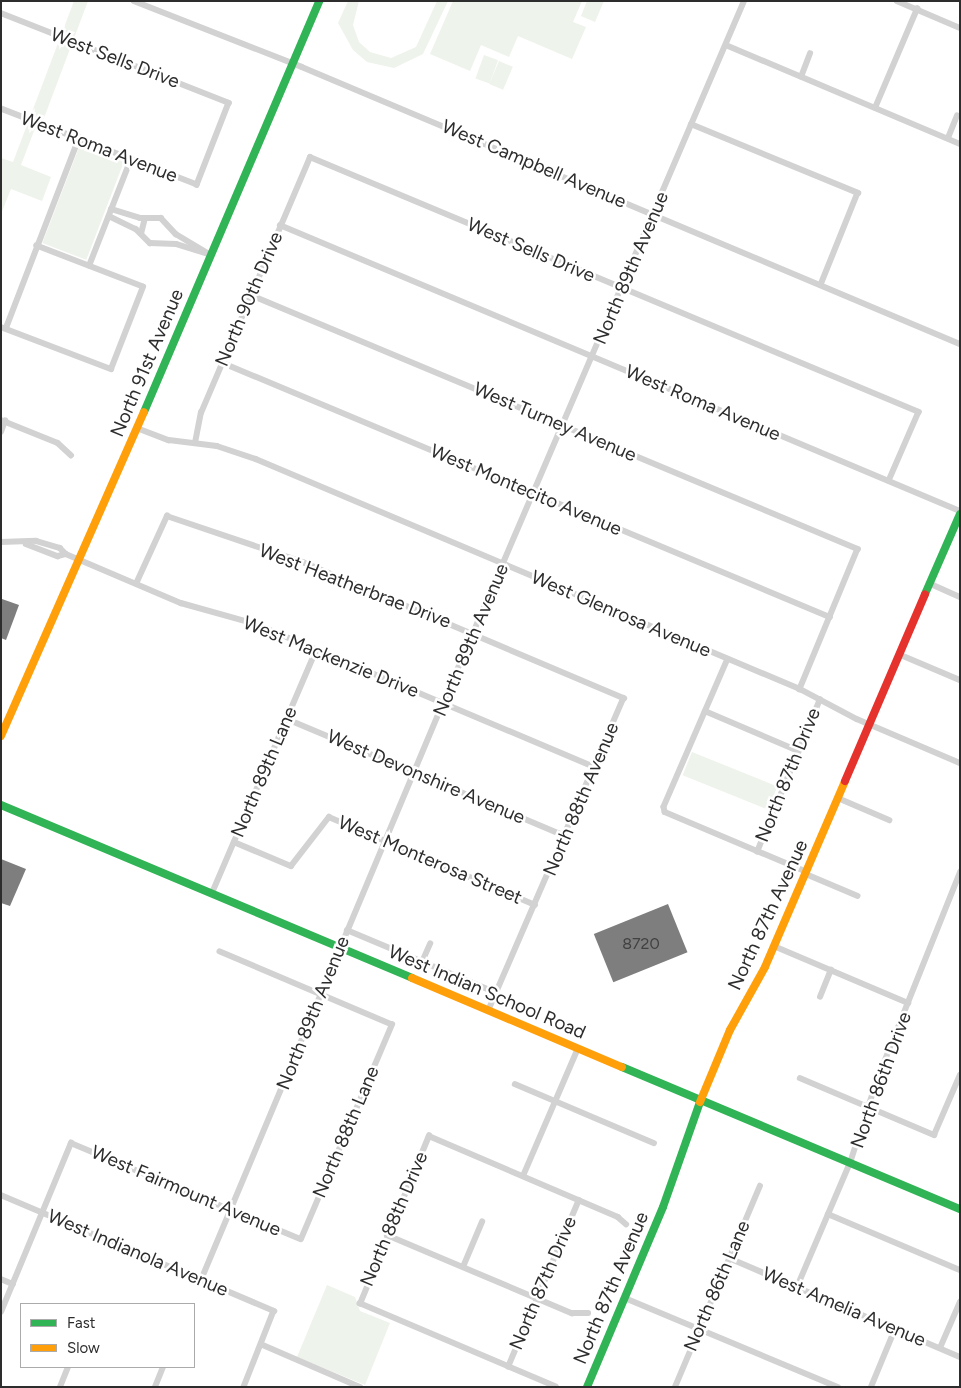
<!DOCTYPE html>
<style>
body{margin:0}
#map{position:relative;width:961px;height:1388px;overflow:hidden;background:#fff;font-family:Figtree,sans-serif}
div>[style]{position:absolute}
.green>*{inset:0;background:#eef3eb;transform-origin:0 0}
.building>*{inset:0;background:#7e7e7e;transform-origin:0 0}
.street>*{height:5.5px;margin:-2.75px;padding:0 2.75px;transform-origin:2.75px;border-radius:2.75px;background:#d2d2d2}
.fast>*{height:8px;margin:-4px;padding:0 4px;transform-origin:4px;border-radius:4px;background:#30b455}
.slow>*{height:8px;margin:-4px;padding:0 4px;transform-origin:4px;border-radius:4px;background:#ff9f0a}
.jam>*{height:8px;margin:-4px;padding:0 4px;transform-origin:4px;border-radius:4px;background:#e5322d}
span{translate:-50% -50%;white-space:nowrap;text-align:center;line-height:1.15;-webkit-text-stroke:5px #fff;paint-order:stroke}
.number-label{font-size:16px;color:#414141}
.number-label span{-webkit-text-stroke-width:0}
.street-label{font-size:19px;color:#2d2d2d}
.frame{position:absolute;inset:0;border:2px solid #2d2d2d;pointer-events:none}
.legend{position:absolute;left:20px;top:1303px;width:175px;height:65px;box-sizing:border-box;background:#fff;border:1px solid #ababab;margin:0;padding:6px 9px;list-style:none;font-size:15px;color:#2d2d2d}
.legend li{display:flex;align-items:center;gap:10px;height:25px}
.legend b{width:25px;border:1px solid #ababab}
</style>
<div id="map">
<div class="green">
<div style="clip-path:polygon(74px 1px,88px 1px,44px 118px,34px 131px,21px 165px,51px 177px,42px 201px,11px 189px,1px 214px,1px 158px,13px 162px)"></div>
<div style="clip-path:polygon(348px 1px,359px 1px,353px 25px,359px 42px,370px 52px,391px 58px,416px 47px,437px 1px,448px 1px,423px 54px,394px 68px,367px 62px,353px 50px,338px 23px)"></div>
<div style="clip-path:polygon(453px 1px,582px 1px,573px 22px,586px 27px,572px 59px,518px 36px,509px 57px,481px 45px,470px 71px,430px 54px)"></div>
<div style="clip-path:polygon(587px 1px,604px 1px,595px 22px,581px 16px)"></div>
<div style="left:484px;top:55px;width:15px;height:25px;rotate:20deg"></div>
<div style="left:499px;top:61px;width:15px;height:25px;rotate:23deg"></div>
<div style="left:80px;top:145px;width:47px;height:105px;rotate:21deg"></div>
<div style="left:692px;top:752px;width:92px;height:25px;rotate:22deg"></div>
<div style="clip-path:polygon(327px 1285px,355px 1297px,360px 1311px,390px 1323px,365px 1385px,297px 1357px)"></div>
</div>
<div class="building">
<div style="clip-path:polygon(2px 599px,19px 605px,6px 640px,1px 638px)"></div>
<div style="clip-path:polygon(1px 859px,26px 869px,10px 906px,1px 903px)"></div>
<div style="left:668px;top:904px;width:52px;height:80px;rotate:68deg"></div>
</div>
<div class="street">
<div style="left:134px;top:1px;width:180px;rotate:21.4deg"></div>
<div style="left:302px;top:67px;width:714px;rotate:22.83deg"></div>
<div style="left:897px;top:1px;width:69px;rotate:23.2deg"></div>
<div style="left:1px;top:13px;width:245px;rotate:21.5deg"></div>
<div style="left:229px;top:103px;width:88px;rotate:111.3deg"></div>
<div style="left:197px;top:185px;width:210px;rotate:-158.8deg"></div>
<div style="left:726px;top:45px;width:254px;rotate:22.9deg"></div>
<div style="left:801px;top:77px;width:25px;rotate:-69deg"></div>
<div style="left:875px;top:108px;width:108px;rotate:-67deg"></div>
<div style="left:691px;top:124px;width:181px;rotate:22.4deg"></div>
<div style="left:858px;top:193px;width:99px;rotate:111.9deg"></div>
<div style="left:948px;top:138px;width:24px;rotate:-68deg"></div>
<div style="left:111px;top:209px;width:30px;rotate:17deg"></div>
<div style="left:140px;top:218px;width:21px"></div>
<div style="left:161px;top:218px;width:22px;rotate:47deg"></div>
<div style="left:176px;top:234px;width:41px;rotate:31deg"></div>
<div style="left:109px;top:216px;width:30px;rotate:26deg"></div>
<div style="left:136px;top:229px;width:20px;rotate:45deg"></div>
<div style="left:150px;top:243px;width:26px;rotate:2deg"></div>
<div style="left:176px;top:244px;width:34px;rotate:17deg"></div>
<div style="left:280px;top:225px;width:738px;rotate:22.81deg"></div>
<div style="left:141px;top:234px;width:16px;rotate:-76deg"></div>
<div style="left:89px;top:266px;width:115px;rotate:-68.6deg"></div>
<div style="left:251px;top:295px;width:658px;rotate:22.71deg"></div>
<div style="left:858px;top:549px;width:152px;rotate:112.5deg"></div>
<div style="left:1px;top:327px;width:118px;rotate:20.9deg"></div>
<div style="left:111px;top:369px;width:88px;rotate:-68.7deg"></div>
<div style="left:143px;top:287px;width:114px;rotate:-158.9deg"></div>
<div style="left:6px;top:328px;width:204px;rotate:-69deg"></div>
<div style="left:223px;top:363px;width:658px;rotate:22.71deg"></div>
<div style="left:1px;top:420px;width:61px;rotate:22deg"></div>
<div style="left:58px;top:443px;width:18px;rotate:43deg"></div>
<div style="left:137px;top:428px;width:34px;rotate:21deg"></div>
<div style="left:169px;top:440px;width:48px;rotate:7.1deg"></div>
<div style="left:217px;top:446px;width:41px;rotate:18.4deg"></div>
<div style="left:256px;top:459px;width:591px;rotate:22.92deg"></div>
<div style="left:800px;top:689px;width:64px;rotate:27.8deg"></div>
<div style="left:857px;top:719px;width:112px;rotate:23.1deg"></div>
<div style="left:1px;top:432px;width:12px;rotate:-70deg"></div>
<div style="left:195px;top:443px;width:31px;rotate:-79deg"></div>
<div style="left:201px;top:413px;width:278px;rotate:-66.9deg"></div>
<div style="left:310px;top:157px;width:660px;rotate:22.72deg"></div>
<div style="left:919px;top:412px;width:75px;rotate:113.5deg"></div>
<div style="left:1px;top:542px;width:35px;rotate:-2deg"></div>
<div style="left:36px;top:541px;width:25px;rotate:16deg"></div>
<div style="left:60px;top:548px;width:8px;rotate:45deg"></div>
<div style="left:66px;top:554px;width:125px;rotate:23.1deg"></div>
<div style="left:181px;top:603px;width:78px;rotate:15.6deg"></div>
<div style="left:256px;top:624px;width:367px;rotate:22.9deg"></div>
<div style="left:26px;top:544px;width:34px;rotate:21deg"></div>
<div style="left:58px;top:556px;width:8px;rotate:-14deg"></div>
<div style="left:136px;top:584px;width:75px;rotate:-65.5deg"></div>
<div style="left:167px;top:516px;width:144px;rotate:18.7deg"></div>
<div style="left:303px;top:562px;width:349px;rotate:23deg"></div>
<div style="left:624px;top:698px;width:340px;rotate:113.4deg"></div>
<div style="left:931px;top:584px;width:32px;rotate:24deg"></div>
<div style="left:901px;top:655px;width:64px;rotate:23deg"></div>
<div style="left:728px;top:659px;width:161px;rotate:113.4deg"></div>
<div style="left:664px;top:807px;width:5px;rotate:79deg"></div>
<div style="left:665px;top:812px;width:154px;rotate:22.9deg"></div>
<div style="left:705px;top:711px;width:102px;rotate:23.1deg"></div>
<div style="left:287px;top:719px;width:302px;rotate:22.8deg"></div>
<div style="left:838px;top:798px;width:56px;rotate:23.3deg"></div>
<div style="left:234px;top:842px;width:62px;rotate:22.8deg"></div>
<div style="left:291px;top:866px;width:62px;rotate:-52.2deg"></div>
<div style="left:329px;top:817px;width:224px;rotate:23.1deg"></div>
<div style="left:757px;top:852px;width:165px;rotate:-67.6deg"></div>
<div style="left:806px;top:874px;width:56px;rotate:22.9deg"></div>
<div style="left:212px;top:893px;width:264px;rotate:-66.8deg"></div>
<div style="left:347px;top:930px;width:163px;rotate:22.8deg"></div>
<div style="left:774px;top:946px;width:146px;rotate:23deg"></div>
<div style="left:422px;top:962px;width:20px;rotate:-66deg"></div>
<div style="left:820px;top:997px;width:29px;rotate:-68deg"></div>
<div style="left:800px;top:1078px;width:146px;rotate:23deg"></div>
<div style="left:934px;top:1135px;width:65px;rotate:-66.6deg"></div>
<div style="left:515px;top:1084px;width:151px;rotate:23deg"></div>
<div style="left:523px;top:1176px;width:139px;rotate:-66.7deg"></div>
<div style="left:1px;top:1195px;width:297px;rotate:23deg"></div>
<div style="left:274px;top:1311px;width:82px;rotate:111.5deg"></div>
<div style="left:828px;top:1214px;width:143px;rotate:23deg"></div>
<div style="left:387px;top:1235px;width:201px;rotate:22.9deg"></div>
<div style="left:572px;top:1313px;width:16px"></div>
<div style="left:729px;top:1258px;width:251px;rotate:23.2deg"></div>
<div style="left:463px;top:1267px;width:49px;rotate:-67.1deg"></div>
<div style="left:1px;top:1279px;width:13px;rotate:23deg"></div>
<div style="left:201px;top:1280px;width:626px;rotate:-67.25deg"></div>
<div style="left:443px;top:703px;width:764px;rotate:-66.79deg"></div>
<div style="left:797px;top:1287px;width:135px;rotate:-66.9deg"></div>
<div style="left:850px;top:1163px;width:87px;rotate:-72deg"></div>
<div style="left:877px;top:1080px;width:224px;rotate:-68.2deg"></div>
<div style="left:625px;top:1298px;width:231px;rotate:22.7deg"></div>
<div style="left:1px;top:1312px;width:183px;rotate:-67.5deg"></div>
<div style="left:71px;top:1143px;width:249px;rotate:22.7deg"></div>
<div style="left:301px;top:1239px;width:233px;rotate:-67deg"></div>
<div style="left:392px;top:1025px;width:187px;rotate:-157deg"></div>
<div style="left:263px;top:1345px;width:106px;rotate:23.4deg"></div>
<div style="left:940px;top:1348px;width:50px;rotate:-66.5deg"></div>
<div style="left:508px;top:1367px;width:181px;rotate:-67deg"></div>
<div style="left:60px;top:1387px;width:22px;rotate:-68deg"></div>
<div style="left:155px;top:1387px;width:22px;rotate:-68deg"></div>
<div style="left:556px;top:1387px;width:213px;rotate:-157deg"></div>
<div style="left:360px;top:1304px;width:182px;rotate:-67.7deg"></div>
<div style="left:429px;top:1136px;width:206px;rotate:23.2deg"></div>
<div style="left:618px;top:1217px;width:11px;rotate:41deg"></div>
<div style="left:675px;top:1387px;width:218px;rotate:-67.1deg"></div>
<div style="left:871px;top:1387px;width:63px;rotate:-67.5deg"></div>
</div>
<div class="fast">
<div style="left:144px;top:412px;width:447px;rotate:-66.9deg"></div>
<div style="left:925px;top:594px;width:87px;rotate:-66.4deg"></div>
<div style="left:1px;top:805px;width:446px;rotate:22.8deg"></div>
<div style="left:622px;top:1067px;width:367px;rotate:22.8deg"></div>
<div style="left:587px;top:1387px;width:195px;rotate:-67.1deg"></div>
<div style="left:663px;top:1207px;width:111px;rotate:-70.6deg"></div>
</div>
<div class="slow">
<div style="left:1px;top:736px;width:354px;rotate:-66.2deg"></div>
<div style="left:412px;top:978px;width:228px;rotate:23deg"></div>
<div style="left:700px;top:1102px;width:78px;rotate:-67.4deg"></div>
<div style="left:730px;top:1030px;width:72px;rotate:-60.9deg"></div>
<div style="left:765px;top:967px;width:202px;rotate:-66.7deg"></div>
</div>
<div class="jam">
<div style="left:845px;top:781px;width:203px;rotate:-66.8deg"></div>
</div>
<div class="number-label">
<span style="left:641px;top:944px">8720</span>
</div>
<div class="street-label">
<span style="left:115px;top:58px;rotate:21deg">West Sells Drive</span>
<span style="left:99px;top:147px;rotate:21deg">West Roma Avenue</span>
<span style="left:534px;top:164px;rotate:23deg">West Campbell Avenue</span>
<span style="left:531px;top:250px;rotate:23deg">West Sells Drive</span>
<span style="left:631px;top:268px;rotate:-67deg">North 89th Avenue</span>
<span style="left:249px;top:299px;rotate:-67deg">North 90th Drive</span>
<span style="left:147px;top:363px;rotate:-67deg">North 91st Avenue</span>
<span style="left:703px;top:403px;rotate:23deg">West Roma Avenue</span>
<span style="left:555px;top:422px;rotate:23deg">West Turney Avenue</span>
<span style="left:526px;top:490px;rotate:23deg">West Montecito Avenue</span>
<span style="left:355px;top:586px;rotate:21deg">West Heatherbrae Drive</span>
<span style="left:621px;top:614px;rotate:23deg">West Glenrosa Avenue</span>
<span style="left:471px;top:640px;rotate:-67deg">North 89th Avenue</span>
<span style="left:331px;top:657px;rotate:22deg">West Mackenzie Drive</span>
<span style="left:264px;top:772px;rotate:-67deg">North 89th Lane</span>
<span style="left:788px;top:775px;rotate:-68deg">North 87th Drive</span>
<span style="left:426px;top:777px;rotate:23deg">West Devonshire Avenue</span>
<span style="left:581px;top:799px;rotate:-67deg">North 88th Avenue</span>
<span style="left:430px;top:860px;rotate:23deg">West Monterosa Street</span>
<span style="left:768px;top:915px;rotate:-65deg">North 87th Avenue</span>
<span style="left:487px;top:992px;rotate:23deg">West Indian School Road</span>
<span style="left:313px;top:1013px;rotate:-68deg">North 89th Avenue</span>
<span style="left:881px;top:1080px;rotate:-70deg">North 86th Drive</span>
<span style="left:346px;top:1132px;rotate:-67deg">North 88th Lane</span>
<span style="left:186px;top:1191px;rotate:23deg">West Fairmount Avenue</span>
<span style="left:394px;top:1219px;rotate:-67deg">North 88th Drive</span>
<span style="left:138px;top:1253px;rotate:23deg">West Indianola Avenue</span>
<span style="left:543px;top:1283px;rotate:-67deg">North 87th Drive</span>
<span style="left:717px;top:1286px;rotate:-67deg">North 86th Lane</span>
<span style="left:611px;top:1288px;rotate:-67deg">North 87th Avenue</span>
<span style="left:844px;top:1307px;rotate:23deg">West Amelia Avenue</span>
</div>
<div class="frame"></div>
<ul class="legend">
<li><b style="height:6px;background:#30b455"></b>Fast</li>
<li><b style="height:6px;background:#ff9f0a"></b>Slow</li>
</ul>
</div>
